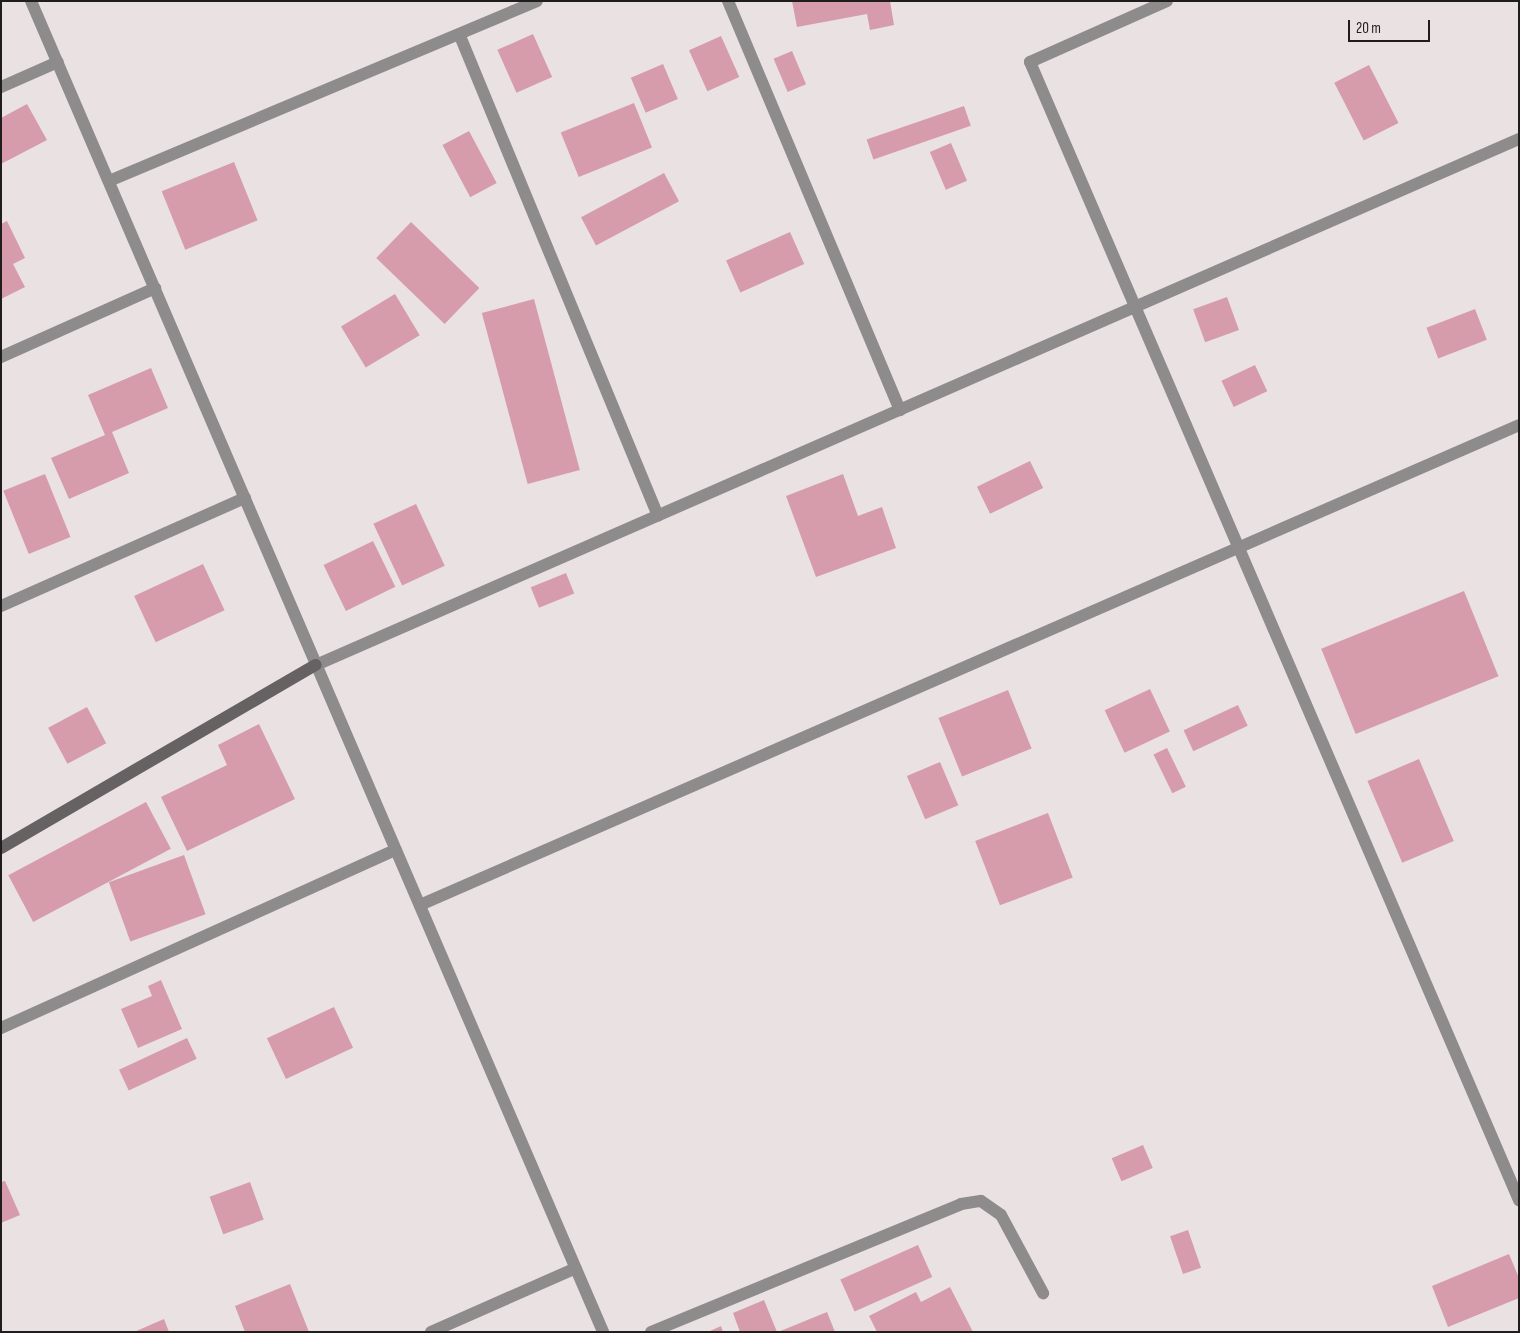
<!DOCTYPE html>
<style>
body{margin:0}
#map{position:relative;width:1520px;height:1333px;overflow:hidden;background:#eae1e3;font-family:"Sofia Sans Condensed",sans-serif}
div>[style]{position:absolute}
.building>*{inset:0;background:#d69cac;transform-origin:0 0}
.street>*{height:12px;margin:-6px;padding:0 6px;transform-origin:6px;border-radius:6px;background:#8e8b8c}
.secondary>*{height:12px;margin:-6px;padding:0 6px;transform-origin:6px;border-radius:6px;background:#666162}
span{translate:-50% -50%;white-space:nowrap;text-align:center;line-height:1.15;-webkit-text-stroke:5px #eae1e3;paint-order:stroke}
.frame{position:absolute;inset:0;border:2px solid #201d1d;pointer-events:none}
.scale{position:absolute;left:1348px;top:20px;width:82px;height:22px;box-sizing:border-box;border:2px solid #201d1d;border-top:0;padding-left:6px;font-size:15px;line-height:18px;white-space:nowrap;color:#201d1d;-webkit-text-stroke:4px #eae1e3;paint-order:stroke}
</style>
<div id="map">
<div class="building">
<div style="clip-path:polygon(792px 1px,890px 1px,894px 25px,870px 30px,867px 14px,797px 27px)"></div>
<div style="left:533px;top:34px;width:47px;height:39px;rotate:66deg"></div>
<div style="left:721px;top:36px;width:45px;height:35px;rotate:66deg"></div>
<div style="left:792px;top:51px;width:36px;height:20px;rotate:67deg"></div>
<div style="left:663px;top:64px;width:38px;height:35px;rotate:67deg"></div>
<div style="left:1369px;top:65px;width:65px;height:39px;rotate:63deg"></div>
<div style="left:634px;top:103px;width:48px;height:79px;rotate:68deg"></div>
<div style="clip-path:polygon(27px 104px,47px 140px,1px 164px,1px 118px)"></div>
<div style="left:964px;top:106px;width:21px;height:103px;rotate:71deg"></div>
<div style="left:469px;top:131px;width:59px;height:30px;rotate:62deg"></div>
<div style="left:951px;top:143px;width:41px;height:23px;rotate:67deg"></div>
<div style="left:234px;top:162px;width:63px;height:78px;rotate:68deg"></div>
<div style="left:664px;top:173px;width:32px;height:94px;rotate:62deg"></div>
<div style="clip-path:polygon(7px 221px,25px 258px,13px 264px,25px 287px,1px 299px,1px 224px)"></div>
<div style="left:411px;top:222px;width:95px;height:50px;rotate:44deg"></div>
<div style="left:790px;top:232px;width:35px;height:70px;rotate:66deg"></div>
<div style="left:395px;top:294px;width:48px;height:63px;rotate:59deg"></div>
<div style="left:1227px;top:297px;width:35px;height:36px;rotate:70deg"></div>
<div style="left:534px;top:299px;width:177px;height:54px;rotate:75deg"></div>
<div style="left:1475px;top:309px;width:33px;height:52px;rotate:69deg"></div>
<div style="left:1255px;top:365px;width:29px;height:37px;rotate:65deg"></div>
<div style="clip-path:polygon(151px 368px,168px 408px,112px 432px,129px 473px,69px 499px,51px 458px,105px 435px,88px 395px)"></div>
<div style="left:1030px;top:461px;width:30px;height:59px;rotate:64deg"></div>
<div style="left:45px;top:474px;width:68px;height:45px;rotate:68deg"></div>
<div style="clip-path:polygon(843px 474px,858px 516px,882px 507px,896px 548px,816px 577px,786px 496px)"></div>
<div style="left:416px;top:504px;width:68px;height:47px;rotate:65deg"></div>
<div style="left:373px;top:541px;width:51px;height:55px;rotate:64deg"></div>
<div style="left:203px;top:564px;width:51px;height:76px;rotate:65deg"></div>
<div style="left:566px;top:573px;width:22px;height:38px;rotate:68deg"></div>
<div style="left:1464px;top:591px;width:92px;height:154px;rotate:68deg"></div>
<div style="left:1150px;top:689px;width:47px;height:50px;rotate:65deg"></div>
<div style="left:1008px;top:690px;width:63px;height:75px;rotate:68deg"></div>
<div style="left:1238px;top:705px;width:23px;height:60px;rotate:65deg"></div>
<div style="left:87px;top:707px;width:41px;height:44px;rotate:62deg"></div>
<div style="clip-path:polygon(259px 724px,295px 799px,187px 851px,161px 797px,227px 765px,218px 745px)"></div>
<div style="left:1167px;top:748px;width:43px;height:15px;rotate:64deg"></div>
<div style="left:1419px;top:759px;width:89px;height:56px;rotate:67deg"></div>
<div style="left:940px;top:762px;width:47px;height:36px;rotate:67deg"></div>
<div style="left:146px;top:802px;width:53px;height:156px;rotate:62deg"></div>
<div style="left:1048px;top:813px;width:69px;height:78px;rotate:69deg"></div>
<div style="left:184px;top:855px;width:63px;height:80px;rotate:70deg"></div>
<div style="clip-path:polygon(161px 980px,182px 1029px,138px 1048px,121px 1009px,152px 996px,148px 986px)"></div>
<div style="left:334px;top:1007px;width:45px;height:74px;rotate:65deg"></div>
<div style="left:187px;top:1038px;width:23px;height:75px;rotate:65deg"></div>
<div style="left:1143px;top:1145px;width:25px;height:34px;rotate:67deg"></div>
<div style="clip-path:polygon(5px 1181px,20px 1215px,1px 1223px,1px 1182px)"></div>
<div style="left:250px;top:1182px;width:40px;height:43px;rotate:70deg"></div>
<div style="left:1188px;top:1230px;width:40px;height:19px;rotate:71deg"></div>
<div style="left:918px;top:1245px;width:35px;height:85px;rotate:66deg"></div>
<div style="clip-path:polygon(1509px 1254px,1519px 1278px,1519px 1298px,1448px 1327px,1432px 1286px)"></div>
<div style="clip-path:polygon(290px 1284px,309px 1332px,245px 1332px,235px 1306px)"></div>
<div style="clip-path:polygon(950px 1287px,973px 1332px,877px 1332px,869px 1316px,916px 1292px,921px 1302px)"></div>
<div style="clip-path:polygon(764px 1300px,777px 1332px,740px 1332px,733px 1313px)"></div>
<div style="clip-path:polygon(827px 1312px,835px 1332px,778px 1332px)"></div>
<div style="clip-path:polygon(164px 1319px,169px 1332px,134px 1332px)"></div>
<div style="clip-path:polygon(721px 1326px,723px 1332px,708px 1332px)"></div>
</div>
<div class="street">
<div style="left:31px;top:1px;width:1449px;rotate:66.74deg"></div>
<div style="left:728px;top:1px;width:444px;rotate:67.2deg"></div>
<div style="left:1167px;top:1px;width:150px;rotate:156deg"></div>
<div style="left:1030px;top:62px;width:1239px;rotate:66.75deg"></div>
<div style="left:460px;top:36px;width:519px;rotate:67.58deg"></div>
<div style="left:1px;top:87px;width:62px;rotate:-23.7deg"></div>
<div style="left:109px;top:181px;width:464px;rotate:-22.8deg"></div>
<div style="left:1px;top:357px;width:169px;rotate:-24.1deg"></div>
<div style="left:1px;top:606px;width:267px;rotate:-23.9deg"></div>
<div style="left:316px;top:665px;width:1313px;rotate:-23.62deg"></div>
<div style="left:420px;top:905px;width:1199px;rotate:-23.59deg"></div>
<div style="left:1px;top:1028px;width:433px;rotate:-24.3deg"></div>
<div style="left:431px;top:1332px;width:158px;rotate:-23.8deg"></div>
<div style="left:651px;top:1332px;width:335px;rotate:-22.4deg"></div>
<div style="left:961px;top:1204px;width:20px;rotate:-9deg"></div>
<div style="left:981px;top:1201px;width:24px;rotate:35deg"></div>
<div style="left:1001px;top:1215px;width:89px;rotate:61.7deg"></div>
</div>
<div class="secondary">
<div style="left:1px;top:848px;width:364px;rotate:-30.2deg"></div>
</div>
<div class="frame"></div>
<div class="scale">20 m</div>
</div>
